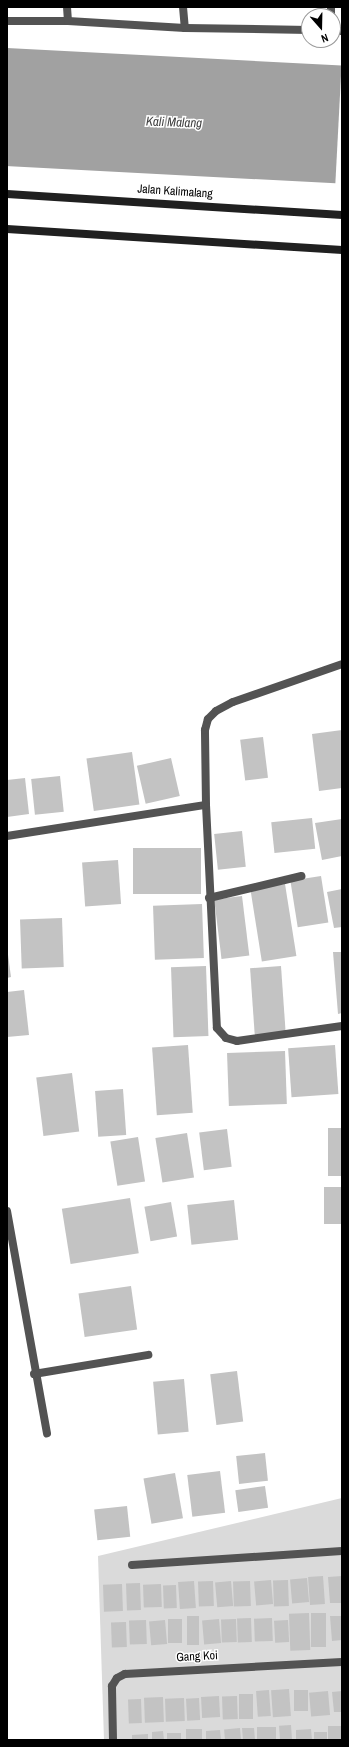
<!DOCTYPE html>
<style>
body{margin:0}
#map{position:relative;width:349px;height:1747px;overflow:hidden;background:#fff;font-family:"Archivo Narrow",sans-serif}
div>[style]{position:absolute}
.green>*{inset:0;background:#dadada}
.water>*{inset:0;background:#a1a1a1;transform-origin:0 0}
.building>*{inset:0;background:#c3c3c3;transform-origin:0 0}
.street>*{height:8px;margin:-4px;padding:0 4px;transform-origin:4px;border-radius:4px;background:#535353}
.secondary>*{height:8px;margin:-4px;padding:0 4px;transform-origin:4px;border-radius:4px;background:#202020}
span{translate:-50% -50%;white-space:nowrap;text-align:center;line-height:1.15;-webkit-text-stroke:3px #fff;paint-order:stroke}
.street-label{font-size:12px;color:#000}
.water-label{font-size:13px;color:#424242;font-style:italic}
.frame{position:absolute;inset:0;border:8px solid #000;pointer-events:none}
.north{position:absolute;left:301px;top:8px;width:40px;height:40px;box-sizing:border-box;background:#fff;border:1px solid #999;border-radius:50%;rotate:160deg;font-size:11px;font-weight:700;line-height:16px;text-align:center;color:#000}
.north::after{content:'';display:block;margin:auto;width:14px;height:18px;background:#000;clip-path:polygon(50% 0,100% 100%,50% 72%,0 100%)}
</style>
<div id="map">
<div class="green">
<div style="clip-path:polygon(342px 1498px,342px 1740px,104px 1740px,98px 1556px)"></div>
</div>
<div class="water">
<div style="left:7px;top:48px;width:335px;height:118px;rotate:3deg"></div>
</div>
<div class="building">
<div style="clip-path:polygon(342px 730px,342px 788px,319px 791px,312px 734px)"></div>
<div style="left:263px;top:737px;width:41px;height:23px;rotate:83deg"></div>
<div style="left:132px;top:752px;width:53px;height:46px;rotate:82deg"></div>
<div style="left:171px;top:758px;width:39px;height:35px;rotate:77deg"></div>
<div style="left:60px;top:776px;width:36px;height:29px;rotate:84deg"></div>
<div style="clip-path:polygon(25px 778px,29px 814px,7px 817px,7px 780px)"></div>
<div style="left:312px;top:818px;width:31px;height:41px;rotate:84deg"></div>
<div style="clip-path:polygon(342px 819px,342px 856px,322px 860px,315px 823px)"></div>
<div style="left:242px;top:831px;width:36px;height:28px;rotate:84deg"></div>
<div style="left:133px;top:848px;width:68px;height:46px"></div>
<div style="left:118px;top:860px;width:44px;height:36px;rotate:86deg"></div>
<div style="left:321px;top:876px;width:47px;height:31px;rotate:81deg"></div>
<div style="left:285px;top:884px;width:73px;height:35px;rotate:81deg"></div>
<div style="clip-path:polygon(342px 889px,342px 927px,334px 928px,327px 892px)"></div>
<div style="left:242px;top:896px;width:60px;height:28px;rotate:83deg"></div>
<div style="left:202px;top:904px;width:54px;height:49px;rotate:88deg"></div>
<div style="left:62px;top:918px;width:49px;height:42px;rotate:88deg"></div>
<div style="clip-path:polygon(7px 947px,11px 977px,7px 978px)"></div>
<div style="clip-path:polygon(333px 952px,342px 952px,342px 1013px,338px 1014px)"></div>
<div style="left:206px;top:966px;width:70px;height:35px;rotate:88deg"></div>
<div style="left:281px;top:966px;width:68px;height:31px;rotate:86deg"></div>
<div style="clip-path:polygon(24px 990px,29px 1035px,7px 1037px,7px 992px)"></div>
<div style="left:188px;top:1045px;width:68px;height:36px;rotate:86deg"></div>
<div style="left:335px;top:1045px;width:49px;height:47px;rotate:86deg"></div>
<div style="left:285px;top:1051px;width:53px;height:58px;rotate:88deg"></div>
<div style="left:72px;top:1073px;width:59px;height:36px;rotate:83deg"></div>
<div style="left:123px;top:1089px;width:46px;height:28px;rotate:86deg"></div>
<div style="left:328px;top:1128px;width:14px;height:48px"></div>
<div style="left:227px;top:1129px;width:38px;height:28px;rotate:83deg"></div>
<div style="left:187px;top:1133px;width:45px;height:32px;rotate:81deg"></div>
<div style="left:138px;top:1137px;width:45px;height:28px;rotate:81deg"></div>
<div style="left:324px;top:1187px;width:18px;height:37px"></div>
<div style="left:130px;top:1198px;width:56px;height:69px;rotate:81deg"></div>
<div style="left:234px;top:1200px;width:40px;height:47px;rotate:84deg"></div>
<div style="left:171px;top:1202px;width:35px;height:27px;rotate:80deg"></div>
<div style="left:131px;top:1286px;width:44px;height:53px;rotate:82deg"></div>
<div style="left:237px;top:1371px;width:51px;height:27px;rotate:83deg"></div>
<div style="left:184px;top:1379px;width:53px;height:31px;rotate:85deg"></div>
<div style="left:265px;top:1453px;width:28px;height:29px;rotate:84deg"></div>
<div style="left:220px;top:1471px;width:42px;height:33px;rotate:83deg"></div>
<div style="left:175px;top:1473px;width:46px;height:32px;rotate:80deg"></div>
<div style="left:265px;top:1486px;width:22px;height:30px;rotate:82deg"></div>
<div style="left:127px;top:1506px;width:31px;height:33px;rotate:84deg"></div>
<div style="left:323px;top:1576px;width:28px;height:15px;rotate:86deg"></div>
<div style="clip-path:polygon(342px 1576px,342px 1603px,330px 1603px,328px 1577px)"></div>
<div style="left:307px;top:1578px;width:24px;height:17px;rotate:85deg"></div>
<div style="left:271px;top:1580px;width:24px;height:17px;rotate:85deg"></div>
<div style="left:288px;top:1580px;width:26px;height:15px;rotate:88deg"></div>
<div style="left:194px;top:1581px;width:27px;height:16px;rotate:86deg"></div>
<div style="left:213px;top:1581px;width:25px;height:15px;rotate:88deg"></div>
<div style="left:231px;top:1581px;width:25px;height:16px;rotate:85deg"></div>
<div style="left:250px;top:1581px;width:25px;height:17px;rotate:88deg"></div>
<div style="left:140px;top:1583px;width:27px;height:14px;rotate:88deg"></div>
<div style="left:122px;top:1584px;width:27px;height:19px;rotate:88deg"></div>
<div style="left:161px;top:1584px;width:23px;height:18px;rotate:88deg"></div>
<div style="left:176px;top:1585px;width:23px;height:13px;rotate:88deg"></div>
<div style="left:309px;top:1613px;width:37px;height:20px;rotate:88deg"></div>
<div style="left:311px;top:1613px;width:15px;height:34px"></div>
<div style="left:187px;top:1616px;width:12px;height:29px"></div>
<div style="clip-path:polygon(330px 1616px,342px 1616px,342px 1640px,332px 1641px)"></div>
<div style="left:251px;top:1618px;width:24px;height:14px;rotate:88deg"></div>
<div style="left:272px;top:1618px;width:23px;height:18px;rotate:88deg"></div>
<div style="left:168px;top:1619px;width:14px;height:24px"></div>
<div style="left:219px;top:1619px;width:24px;height:17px;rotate:85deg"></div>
<div style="left:236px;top:1619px;width:23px;height:15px;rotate:88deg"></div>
<div style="left:146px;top:1620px;width:24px;height:17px;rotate:88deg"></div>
<div style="left:165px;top:1620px;width:24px;height:16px;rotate:85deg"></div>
<div style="left:288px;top:1620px;width:22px;height:14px;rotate:87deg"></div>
<div style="left:126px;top:1622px;width:25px;height:15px;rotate:88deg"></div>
<div style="left:289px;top:1689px;width:27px;height:18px;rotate:86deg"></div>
<div style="left:269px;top:1690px;width:26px;height:13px;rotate:86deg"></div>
<div style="left:308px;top:1690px;width:21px;height:14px;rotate:90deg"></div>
<div style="left:328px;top:1691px;width:24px;height:19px;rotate:85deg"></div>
<div style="clip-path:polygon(342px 1691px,342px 1712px,334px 1712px,332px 1692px)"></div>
<div style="left:239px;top:1694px;width:14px;height:25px"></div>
<div style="left:219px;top:1696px;width:21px;height:18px;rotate:87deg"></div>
<div style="left:237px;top:1696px;width:23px;height:15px;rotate:88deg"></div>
<div style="left:163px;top:1697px;width:25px;height:19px;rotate:88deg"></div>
<div style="left:184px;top:1698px;width:23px;height:19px;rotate:88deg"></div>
<div style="left:199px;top:1698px;width:22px;height:13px;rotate:87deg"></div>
<div style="left:141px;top:1699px;width:24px;height:13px;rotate:88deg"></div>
<div style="left:291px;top:1725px;width:15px;height:12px;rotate:86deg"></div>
<div style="left:342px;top:1726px;width:14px;height:14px;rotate:90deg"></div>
<div style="left:257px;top:1727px;width:19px;height:13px"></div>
<div style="left:240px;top:1728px;width:12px;height:16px;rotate:85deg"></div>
<div style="clip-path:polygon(242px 1728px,254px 1728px,255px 1740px,243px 1740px)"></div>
<div style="left:202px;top:1729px;width:11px;height:16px;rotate:90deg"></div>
<div style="clip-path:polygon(311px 1729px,312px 1740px,296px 1740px,296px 1730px)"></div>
<div style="clip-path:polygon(220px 1730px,221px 1740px,206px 1740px,206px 1731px)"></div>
<div style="clip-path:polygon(163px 1731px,164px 1740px,152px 1740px,152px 1732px)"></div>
<div style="left:314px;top:1732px;width:13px;height:8px"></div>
<div style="left:167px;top:1733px;width:14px;height:7px"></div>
<div style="clip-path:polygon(148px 1734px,148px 1740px,132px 1740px,132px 1735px)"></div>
</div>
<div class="street">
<div style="left:67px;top:7px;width:14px;rotate:86deg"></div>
<div style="left:183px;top:7px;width:21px;rotate:85deg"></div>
<div style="left:331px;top:16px;width:9px;rotate:-90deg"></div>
<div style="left:7px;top:21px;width:61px"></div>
<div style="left:68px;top:21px;width:117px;rotate:3.4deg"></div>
<div style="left:185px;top:28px;width:124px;rotate:0.9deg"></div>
<div style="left:333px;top:31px;width:9px"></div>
<div style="left:206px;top:805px;width:223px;rotate:87.2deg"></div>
<div style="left:217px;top:1028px;width:13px;rotate:48deg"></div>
<div style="left:226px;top:1038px;width:11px;rotate:15deg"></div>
<div style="left:237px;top:1041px;width:106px;rotate:-8.1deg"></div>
<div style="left:7px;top:836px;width:201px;rotate:-8.9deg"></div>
<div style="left:206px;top:805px;width:75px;rotate:-90.8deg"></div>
<div style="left:205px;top:730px;width:11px;rotate:-75deg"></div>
<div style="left:208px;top:719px;width:11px;rotate:-45deg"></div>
<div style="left:216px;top:711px;width:19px;rotate:-28deg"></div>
<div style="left:233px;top:702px;width:115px;rotate:-19.2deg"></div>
<div style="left:209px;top:898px;width:95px;rotate:-13.4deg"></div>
<div style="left:7px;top:1211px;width:226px;rotate:79.8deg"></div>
<div style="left:34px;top:1374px;width:116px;rotate:-9.5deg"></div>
<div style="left:132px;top:1565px;width:210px;rotate:-3.8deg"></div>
<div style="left:113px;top:1740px;width:54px;rotate:-91.1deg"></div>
<div style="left:112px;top:1686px;width:9px;rotate:-58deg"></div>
<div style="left:117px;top:1678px;width:9px;rotate:-27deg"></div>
<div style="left:125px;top:1674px;width:217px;rotate:-3.2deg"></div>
</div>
<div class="secondary">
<div style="left:7px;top:194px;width:336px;rotate:3.6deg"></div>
<div style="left:7px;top:229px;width:336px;rotate:3.6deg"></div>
</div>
<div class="street-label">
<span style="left:175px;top:192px;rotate:4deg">Jalan Kalimalang</span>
<span style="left:197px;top:1657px;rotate:-3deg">Gang Koi</span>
</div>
<div class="water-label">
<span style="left:174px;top:123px;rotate:2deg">Kali Malang</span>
</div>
<div class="frame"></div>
<div class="north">N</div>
</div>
